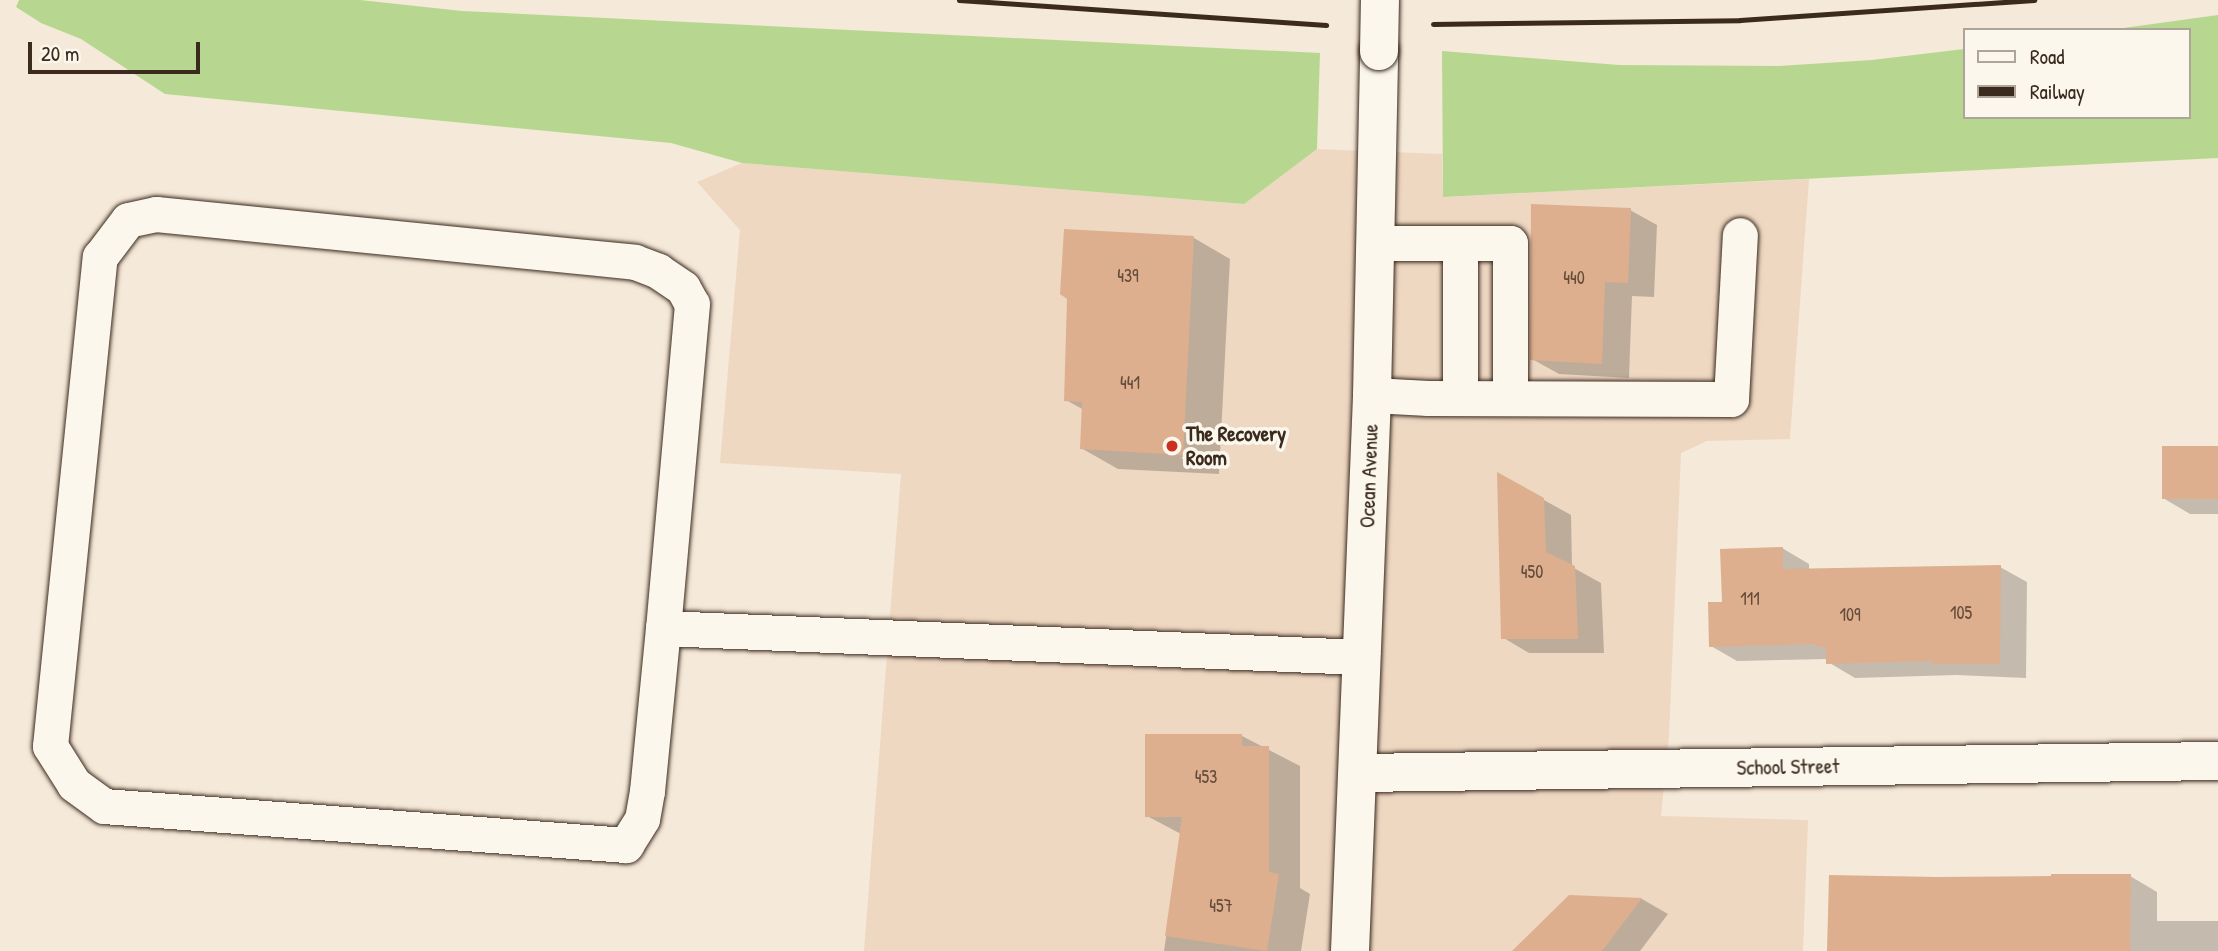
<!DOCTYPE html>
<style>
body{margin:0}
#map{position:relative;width:2218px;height:951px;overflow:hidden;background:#f5e9d9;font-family:"Patrick Hand",sans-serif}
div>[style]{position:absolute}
.built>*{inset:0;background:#eed8c2}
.green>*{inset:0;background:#b7d790}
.shadow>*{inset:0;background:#0003}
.building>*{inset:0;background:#ddaf8e;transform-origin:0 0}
.roads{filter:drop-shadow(0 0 2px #3b2a1e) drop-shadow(0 0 2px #3b2a1e)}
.lane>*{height:35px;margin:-17.5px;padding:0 17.5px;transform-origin:17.5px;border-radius:17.5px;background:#fbf7ec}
.street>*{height:38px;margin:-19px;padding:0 19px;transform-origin:19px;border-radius:19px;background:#fbf7ec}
.secondary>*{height:38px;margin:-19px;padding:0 19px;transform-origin:19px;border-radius:19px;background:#fbf7ec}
.rail>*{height:5px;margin:-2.5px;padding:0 2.5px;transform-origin:2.5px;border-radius:2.5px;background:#3b2a1e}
.bridges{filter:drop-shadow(0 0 2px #3b2a1e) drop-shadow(0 0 2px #3b2a1e)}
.secondary-bridge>*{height:38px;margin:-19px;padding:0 19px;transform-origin:19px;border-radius:19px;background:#fbf7ec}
.dots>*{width:19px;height:19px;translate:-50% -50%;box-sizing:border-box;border:4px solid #fbf7ec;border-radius:50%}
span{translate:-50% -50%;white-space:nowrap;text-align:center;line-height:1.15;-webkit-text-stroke:7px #fbf7ec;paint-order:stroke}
.number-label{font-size:18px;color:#644b3a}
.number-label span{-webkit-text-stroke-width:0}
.poi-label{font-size:21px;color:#3b2a1e;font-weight:700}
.left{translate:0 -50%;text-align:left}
.street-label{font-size:21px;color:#3b2a1e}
.legend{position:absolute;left:1963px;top:28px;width:228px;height:91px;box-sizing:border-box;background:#fbf7ec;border:2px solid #aea59a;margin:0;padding:9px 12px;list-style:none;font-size:21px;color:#3b2a1e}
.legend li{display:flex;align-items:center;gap:14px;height:35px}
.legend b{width:35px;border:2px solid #aea59a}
.scale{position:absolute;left:28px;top:42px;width:172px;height:32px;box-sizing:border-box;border:4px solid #3b2a1e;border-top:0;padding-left:9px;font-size:21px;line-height:24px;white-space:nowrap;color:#3b2a1e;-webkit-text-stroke:5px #fbf7ec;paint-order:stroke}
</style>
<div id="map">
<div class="built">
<div style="clip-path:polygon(1317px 149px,1442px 154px,1443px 197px,1809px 179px,1790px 439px,1707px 441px,1681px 453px,1669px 735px,1661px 816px,1808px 820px,1803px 951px,864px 951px,901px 474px,720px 463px,740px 230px,697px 182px,742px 163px,1244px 204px)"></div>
</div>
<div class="green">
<div style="clip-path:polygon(19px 0,360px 0,462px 11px,1320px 53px,1317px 149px,1244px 204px,742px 163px,671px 143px,165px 94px,81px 39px,41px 23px,16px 7px)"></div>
<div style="clip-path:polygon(2218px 15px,2218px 158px,1443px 197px,1442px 51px,1619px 65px,1779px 66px,1872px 60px,1964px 49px,1964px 117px,2188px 117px,2188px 30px,2109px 30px)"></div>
</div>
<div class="shadow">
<div style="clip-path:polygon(1630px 210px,1657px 225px,1654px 297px,1632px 296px,1629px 378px,1559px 374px,1532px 359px)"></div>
<div style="clip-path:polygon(1065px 231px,1194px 238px,1230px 259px,1219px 474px,1118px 469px,1081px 448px,1084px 410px,1066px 400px,1069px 298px)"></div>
<div style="clip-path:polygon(2218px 448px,2218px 514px,2190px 514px,2163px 498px)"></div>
<div style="clip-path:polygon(1499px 475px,1571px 515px,1572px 567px,1601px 583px,1604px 653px,1529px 653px,1502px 637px)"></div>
<div style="clip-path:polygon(1782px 548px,1809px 564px,1809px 570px,2000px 567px,2027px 582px,2026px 678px,1956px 675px,1855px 678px,1828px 662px,1828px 659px,1737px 661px,1711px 646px,1724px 604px)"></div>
<div style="clip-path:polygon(1242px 736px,1300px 766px,1300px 888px,1310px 894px,1301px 951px,1164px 951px,1181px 834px,1147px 816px)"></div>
<div style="clip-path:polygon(2130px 876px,2157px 892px,2157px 921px,2218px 921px,2218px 951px,1829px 951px)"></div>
<div style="clip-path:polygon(1570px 896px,1642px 899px,1668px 914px,1640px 951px,1529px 951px)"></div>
</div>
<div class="building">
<div style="clip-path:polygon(1531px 204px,1631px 208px,1628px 283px,1605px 282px,1602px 364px,1530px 360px)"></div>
<div style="clip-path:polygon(1064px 229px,1194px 236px,1183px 455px,1080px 449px,1082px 402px,1064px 401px,1067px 299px,1060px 294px)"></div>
<div style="left:2162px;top:446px;width:56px;height:53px"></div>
<div style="clip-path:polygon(1497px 472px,1544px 498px,1546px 552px,1575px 566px,1578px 639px,1501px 639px)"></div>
<div style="clip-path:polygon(1783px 547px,1783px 569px,2001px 565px,2000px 664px,1932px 664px,1932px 661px,1826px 664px,1826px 646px,1816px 647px,1816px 644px,1709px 647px,1708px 602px,1722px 602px,1720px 549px)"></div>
<div style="clip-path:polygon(1145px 734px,1242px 734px,1242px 746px,1269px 746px,1269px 872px,1279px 874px,1267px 951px,1165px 936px,1182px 817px,1145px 817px)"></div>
<div style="clip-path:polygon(2051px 874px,2131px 874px,2130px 951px,1827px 951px,1829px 875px,1936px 877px,2051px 876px)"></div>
<div style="clip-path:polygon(1569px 895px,1642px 898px,1602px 951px,1512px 951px)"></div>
</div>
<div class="roads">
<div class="lane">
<div style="left:1376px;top:243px;width:134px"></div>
<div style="left:1510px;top:243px;width:155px;rotate:90deg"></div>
<div style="left:1460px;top:243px;width:155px;rotate:90deg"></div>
<div style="left:1372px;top:395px;width:56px;rotate:3.1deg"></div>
<div style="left:1428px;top:398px;width:303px;rotate:0.2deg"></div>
<div style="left:1731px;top:399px;width:164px;rotate:-86.9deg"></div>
<div style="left:663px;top:628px;width:164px;rotate:95.6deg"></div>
<div style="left:647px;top:791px;width:28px;rotate:100deg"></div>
<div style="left:642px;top:819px;width:31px;rotate:122deg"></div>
<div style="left:626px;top:845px;width:523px;rotate:-175.73deg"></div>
<div style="left:104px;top:806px;width:37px;rotate:-144deg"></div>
<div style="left:74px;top:784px;width:45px;rotate:-122.3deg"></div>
<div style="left:50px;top:746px;width:492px;rotate:-84.2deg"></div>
<div style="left:100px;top:257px;width:46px;rotate:-52.9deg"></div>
<div style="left:128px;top:220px;width:29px;rotate:-12deg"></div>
<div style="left:156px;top:214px;width:481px;rotate:5.7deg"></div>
<div style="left:635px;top:262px;width:25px;rotate:21deg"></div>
<div style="left:658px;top:271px;width:30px;rotate:34deg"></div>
<div style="left:683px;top:288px;width:18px;rotate:61deg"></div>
<div style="left:692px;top:304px;width:325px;rotate:95.1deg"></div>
<div style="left:663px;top:628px;width:700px;rotate:2.38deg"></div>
</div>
<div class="street">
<div style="left:1358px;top:773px;width:860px;rotate:-0.8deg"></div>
</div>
<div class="secondary">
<div style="left:1350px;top:951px;width:556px;rotate:-87.73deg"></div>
<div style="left:1372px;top:395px;width:344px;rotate:-88.8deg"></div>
</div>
</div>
<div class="rail">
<div style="left:959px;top:0;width:368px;rotate:3.9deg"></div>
<div style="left:1433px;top:24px;width:307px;rotate:-0.7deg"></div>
<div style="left:1740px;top:20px;width:295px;rotate:-3.9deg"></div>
</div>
<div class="bridges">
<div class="secondary-bridge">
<div style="left:1379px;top:51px;width:51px;rotate:-88.9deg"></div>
</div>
</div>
<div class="dots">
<div style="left:1172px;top:446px;background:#c8321e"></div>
</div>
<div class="number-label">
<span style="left:1128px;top:276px">439</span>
<span style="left:1574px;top:278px">440</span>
<span style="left:1130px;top:383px">441</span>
<span style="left:1532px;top:572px">450</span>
<span style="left:1750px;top:599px">111</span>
<span style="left:1961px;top:613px">105</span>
<span style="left:1850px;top:615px">109</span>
<span style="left:1206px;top:777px">453</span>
<span style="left:1221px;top:906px">457</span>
</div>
<div class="poi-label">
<span class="left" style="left:1186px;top:446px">The Recovery<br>Room</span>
</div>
<div class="street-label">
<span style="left:1369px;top:476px;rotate:-88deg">Ocean Avenue</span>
<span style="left:1788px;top:767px;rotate:-1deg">School Street</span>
</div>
<ul class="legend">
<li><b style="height:9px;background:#fbf7ec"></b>Road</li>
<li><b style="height:9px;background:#3b2a1e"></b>Railway</li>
</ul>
<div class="scale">20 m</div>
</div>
